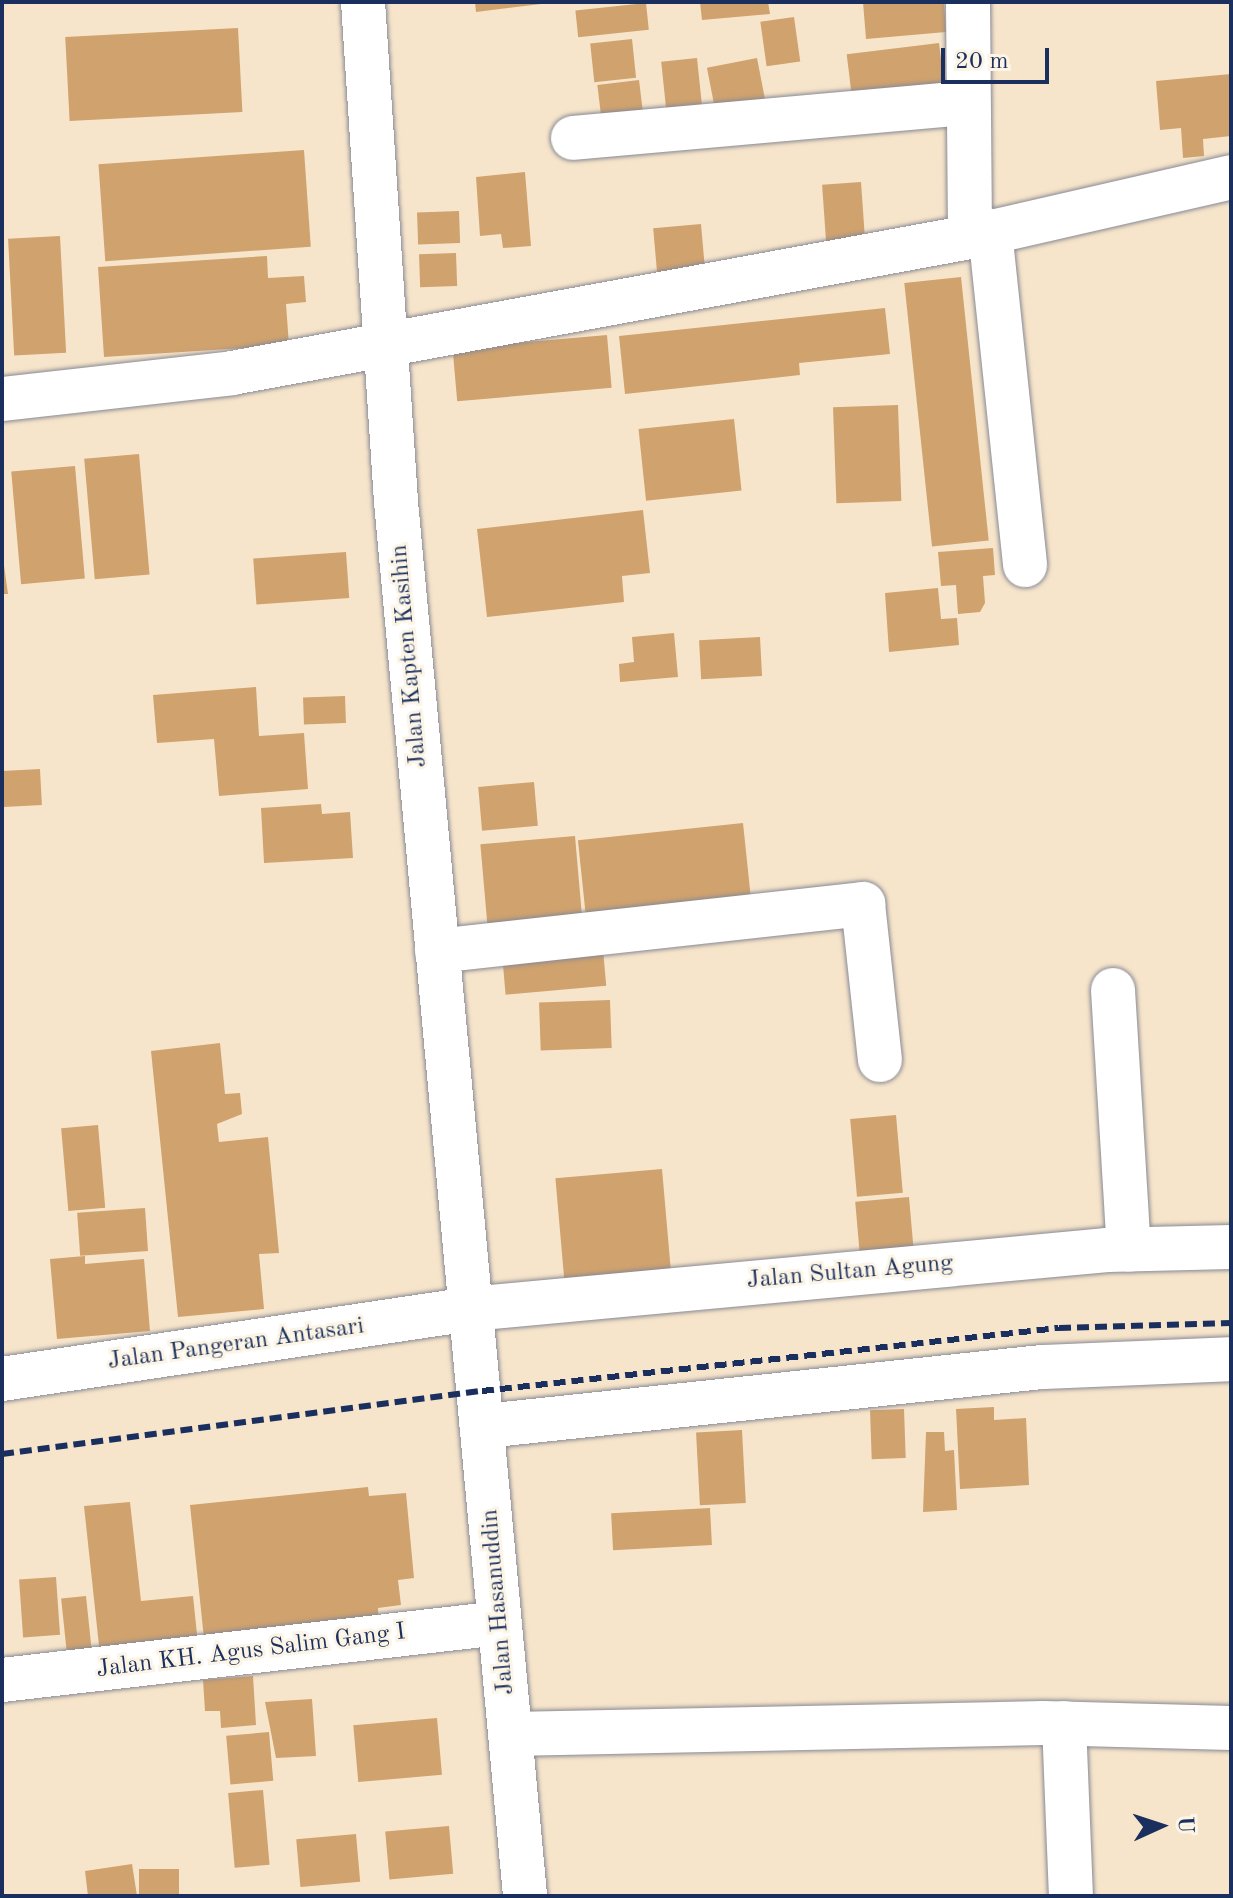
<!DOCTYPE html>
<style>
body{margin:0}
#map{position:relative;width:1233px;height:1898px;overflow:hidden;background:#f7e5cb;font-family:"Old Standard TT",serif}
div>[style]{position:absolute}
.building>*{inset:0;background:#d0a26e;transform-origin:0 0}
.roads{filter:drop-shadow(0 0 2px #898a94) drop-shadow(0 0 2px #898a94)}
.minor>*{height:44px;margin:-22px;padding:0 22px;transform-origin:22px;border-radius:22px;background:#fff}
.major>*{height:44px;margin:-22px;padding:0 22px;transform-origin:22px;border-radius:22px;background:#fff}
.rail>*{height:6px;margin-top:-3px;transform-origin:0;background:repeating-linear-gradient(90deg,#1b2f5e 0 12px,transparent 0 18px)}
span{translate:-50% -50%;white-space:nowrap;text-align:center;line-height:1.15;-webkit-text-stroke:6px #fcf5e5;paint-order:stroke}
.street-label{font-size:24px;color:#1b2f5e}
.frame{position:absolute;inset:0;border:4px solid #1b2f5e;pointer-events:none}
.north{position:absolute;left:1121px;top:1786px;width:80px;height:80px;-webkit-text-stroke:6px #fcf5e5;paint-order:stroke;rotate:87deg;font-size:22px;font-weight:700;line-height:32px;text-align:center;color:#1b2f5e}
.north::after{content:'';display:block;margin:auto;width:28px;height:36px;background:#1b2f5e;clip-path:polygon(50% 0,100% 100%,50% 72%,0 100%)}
.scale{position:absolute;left:941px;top:48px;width:108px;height:36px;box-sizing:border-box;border:4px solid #1b2f5e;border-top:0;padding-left:10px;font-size:24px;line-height:28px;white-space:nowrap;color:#1b2f5e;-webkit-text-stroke:6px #fcf5e5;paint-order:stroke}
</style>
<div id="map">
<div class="building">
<div style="clip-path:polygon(475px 2px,541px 2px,541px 4px,476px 12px)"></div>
<div style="clip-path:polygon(700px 2px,768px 2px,770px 14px,702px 20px)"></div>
<div style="clip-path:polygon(863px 2px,944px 2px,946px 32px,866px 39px)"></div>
<div style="left:646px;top:3px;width:27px;height:71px;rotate:84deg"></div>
<div style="left:794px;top:17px;width:45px;height:34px;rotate:82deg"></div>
<div style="left:238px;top:28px;width:84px;height:173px;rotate:87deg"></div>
<div style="left:632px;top:39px;width:39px;height:42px;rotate:84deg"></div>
<div style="left:939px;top:43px;width:51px;height:93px;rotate:83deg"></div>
<div style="left:697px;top:58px;width:66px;height:36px;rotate:84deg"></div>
<div style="left:757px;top:58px;width:54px;height:51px;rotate:79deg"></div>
<div style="clip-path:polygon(1231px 74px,1231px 136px,1203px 139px,1204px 156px,1183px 158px,1181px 128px,1160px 130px,1156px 81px)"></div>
<div style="left:639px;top:80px;width:47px;height:42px;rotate:83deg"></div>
<div style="left:304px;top:150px;width:97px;height:206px;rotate:86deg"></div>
<div style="clip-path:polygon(525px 172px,531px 246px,503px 248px,501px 234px,480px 236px,476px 177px)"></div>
<div style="left:861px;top:182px;width:66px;height:39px;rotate:86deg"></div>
<div style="left:459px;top:211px;width:32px;height:42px;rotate:88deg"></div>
<div style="left:701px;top:224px;width:55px;height:48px;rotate:85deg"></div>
<div style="left:60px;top:236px;width:117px;height:52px;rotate:87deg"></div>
<div style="left:456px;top:253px;width:33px;height:37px;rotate:88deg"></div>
<div style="clip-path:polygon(267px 256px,268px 278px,304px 276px,306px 302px,286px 304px,289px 345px,104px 357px,98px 267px)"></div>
<div style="left:961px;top:277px;width:265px;height:57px;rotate:84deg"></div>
<div style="clip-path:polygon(885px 308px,890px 354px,799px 363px,800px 375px,625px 394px,619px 336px)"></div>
<div style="left:607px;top:335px;width:53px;height:155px;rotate:85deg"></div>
<div style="left:898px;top:405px;width:96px;height:65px;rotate:88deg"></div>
<div style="left:734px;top:419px;width:72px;height:96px;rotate:84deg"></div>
<div style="left:139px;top:454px;width:121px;height:55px;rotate:85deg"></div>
<div style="left:75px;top:466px;width:113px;height:64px;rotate:85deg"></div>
<div style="clip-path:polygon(643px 510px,650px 573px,622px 576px,624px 602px,487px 617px,477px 529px)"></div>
<div style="clip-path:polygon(993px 548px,995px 575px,983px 576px,985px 603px,980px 612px,958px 614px,956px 585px,941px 586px,938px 552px)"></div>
<div style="clip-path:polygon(2px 551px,8px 594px,2px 594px)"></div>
<div style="left:346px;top:552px;width:46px;height:93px;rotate:86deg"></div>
<div style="clip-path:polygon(938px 588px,941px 619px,957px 618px,959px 645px,889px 652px,885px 593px)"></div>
<div style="clip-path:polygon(674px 633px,678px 677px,620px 682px,619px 664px,634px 662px,632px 637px)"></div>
<div style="left:760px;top:637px;width:39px;height:61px;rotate:87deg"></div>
<div style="clip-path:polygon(256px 687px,259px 736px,304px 733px,308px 789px,219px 796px,214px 739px,157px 743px,153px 695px)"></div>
<div style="left:345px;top:696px;width:27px;height:42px;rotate:88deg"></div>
<div style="left:40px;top:769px;width:36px;height:38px;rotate:87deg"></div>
<div style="left:534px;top:782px;width:44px;height:56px;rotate:85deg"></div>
<div style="clip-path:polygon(321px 804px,322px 814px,350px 812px,353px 858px,264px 863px,261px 808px)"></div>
<div style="left:743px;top:823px;width:84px;height:166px;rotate:84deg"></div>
<div style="left:575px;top:836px;width:89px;height:95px;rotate:85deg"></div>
<div style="left:603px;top:949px;width:37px;height:101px;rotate:85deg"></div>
<div style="left:610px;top:1000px;width:48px;height:71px;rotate:88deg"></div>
<div style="clip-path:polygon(220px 1043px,225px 1094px,240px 1093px,242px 1114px,217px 1124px,219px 1142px,268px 1137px,279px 1253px,259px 1254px,264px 1309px,178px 1317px,151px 1051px)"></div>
<div style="left:896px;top:1115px;width:78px;height:46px;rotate:85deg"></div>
<div style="left:98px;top:1125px;width:83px;height:37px;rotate:85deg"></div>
<div style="left:662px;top:1169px;width:106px;height:107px;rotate:85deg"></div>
<div style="left:909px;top:1197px;width:66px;height:54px;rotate:85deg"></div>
<div style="left:145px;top:1208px;width:43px;height:68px;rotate:86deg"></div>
<div style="clip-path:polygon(85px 1256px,85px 1264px,144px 1259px,150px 1331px,57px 1339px,50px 1259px)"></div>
<div style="clip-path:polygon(994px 1407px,994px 1420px,1026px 1418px,1029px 1485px,960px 1489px,956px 1409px)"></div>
<div style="left:904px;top:1409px;width:49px;height:34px;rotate:88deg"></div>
<div style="left:742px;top:1430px;width:73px;height:46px;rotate:87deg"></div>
<div style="clip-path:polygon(926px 1432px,944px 1432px,945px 1451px,954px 1450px,957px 1510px,923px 1512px)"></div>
<div style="clip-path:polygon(368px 1487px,369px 1496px,406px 1493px,414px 1578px,398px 1580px,401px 1605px,378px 1608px,379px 1630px,205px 1648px,190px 1505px)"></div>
<div style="clip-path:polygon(130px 1502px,141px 1601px,193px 1596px,198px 1644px,100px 1655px,84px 1506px)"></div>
<div style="left:710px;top:1508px;width:37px;height:99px;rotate:87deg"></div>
<div style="left:56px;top:1577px;width:58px;height:37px;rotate:86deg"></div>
<div style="left:86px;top:1596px;width:55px;height:25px;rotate:84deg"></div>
<div style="clip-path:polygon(253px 1676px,256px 1725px,221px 1728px,220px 1711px,205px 1711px,203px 1680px)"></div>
<div style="clip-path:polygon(312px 1699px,316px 1756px,276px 1758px,265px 1702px)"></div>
<div style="left:437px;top:1718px;width:57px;height:84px;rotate:85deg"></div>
<div style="left:269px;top:1732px;width:49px;height:43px;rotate:85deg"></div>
<div style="left:263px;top:1790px;width:75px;height:35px;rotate:85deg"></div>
<div style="left:449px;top:1826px;width:48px;height:64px;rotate:85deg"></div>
<div style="left:356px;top:1834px;width:48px;height:60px;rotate:85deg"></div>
<div style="clip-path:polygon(132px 1864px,137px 1896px,88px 1896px,85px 1871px)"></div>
<div style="left:179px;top:1869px;width:27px;height:40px;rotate:90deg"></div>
</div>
<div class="roads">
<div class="minor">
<div style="left:968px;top:2px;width:235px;rotate:89.5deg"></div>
<div style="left:573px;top:138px;width:394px;rotate:-5.1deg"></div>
<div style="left:990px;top:231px;width:336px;rotate:84deg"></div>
<div style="left:2px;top:399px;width:231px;rotate:-6.4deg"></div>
<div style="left:232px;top:373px;width:750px;rotate:-10.44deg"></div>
<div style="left:970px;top:237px;width:268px;rotate:-12.9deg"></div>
<div style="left:437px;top:951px;width:429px;rotate:-6.3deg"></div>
<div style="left:863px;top:904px;width:157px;rotate:83.8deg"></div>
<div style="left:1113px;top:990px;width:260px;rotate:86.5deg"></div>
<div style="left:470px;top:1309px;width:640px;rotate:-5.29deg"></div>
<div style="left:1107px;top:1250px;width:124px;rotate:-1.4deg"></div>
<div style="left:485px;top:1426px;width:560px;rotate:-6.05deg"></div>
<div style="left:1042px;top:1367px;width:189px;rotate:-2.4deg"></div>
<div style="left:2px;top:1680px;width:501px;rotate:-6.53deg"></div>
<div style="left:1064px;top:1723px;width:173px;rotate:87.7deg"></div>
<div style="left:511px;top:1734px;width:532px;rotate:-1.18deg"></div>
<div style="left:1043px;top:1723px;width:188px;rotate:1.5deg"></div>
</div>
<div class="major">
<div style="left:363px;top:2px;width:501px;rotate:86.22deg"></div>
<div style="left:396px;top:502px;width:1400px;rotate:84.71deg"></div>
<div style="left:2px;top:1379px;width:473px;rotate:-8.5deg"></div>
</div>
</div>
<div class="rail">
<div style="left:2px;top:1454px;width:484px;rotate:-7.5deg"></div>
<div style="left:482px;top:1391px;width:580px;rotate:-6.23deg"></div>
<div style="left:1059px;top:1328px;width:172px;rotate:-1.7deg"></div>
</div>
<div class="street-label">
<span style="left:410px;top:656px;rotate:-95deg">Jalan Kapten Kasihin</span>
<span style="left:850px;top:1273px;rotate:-5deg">Jalan Sultan Agung</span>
<span style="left:236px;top:1345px;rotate:-8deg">Jalan Pangeran Antasari</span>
<span style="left:499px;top:1602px;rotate:-95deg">Jalan Hasanuddin</span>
<span style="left:251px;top:1652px;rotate:-7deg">Jalan KH. Agus Salim Gang I</span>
</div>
<div class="frame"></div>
<div class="north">U</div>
<div class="scale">20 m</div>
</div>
